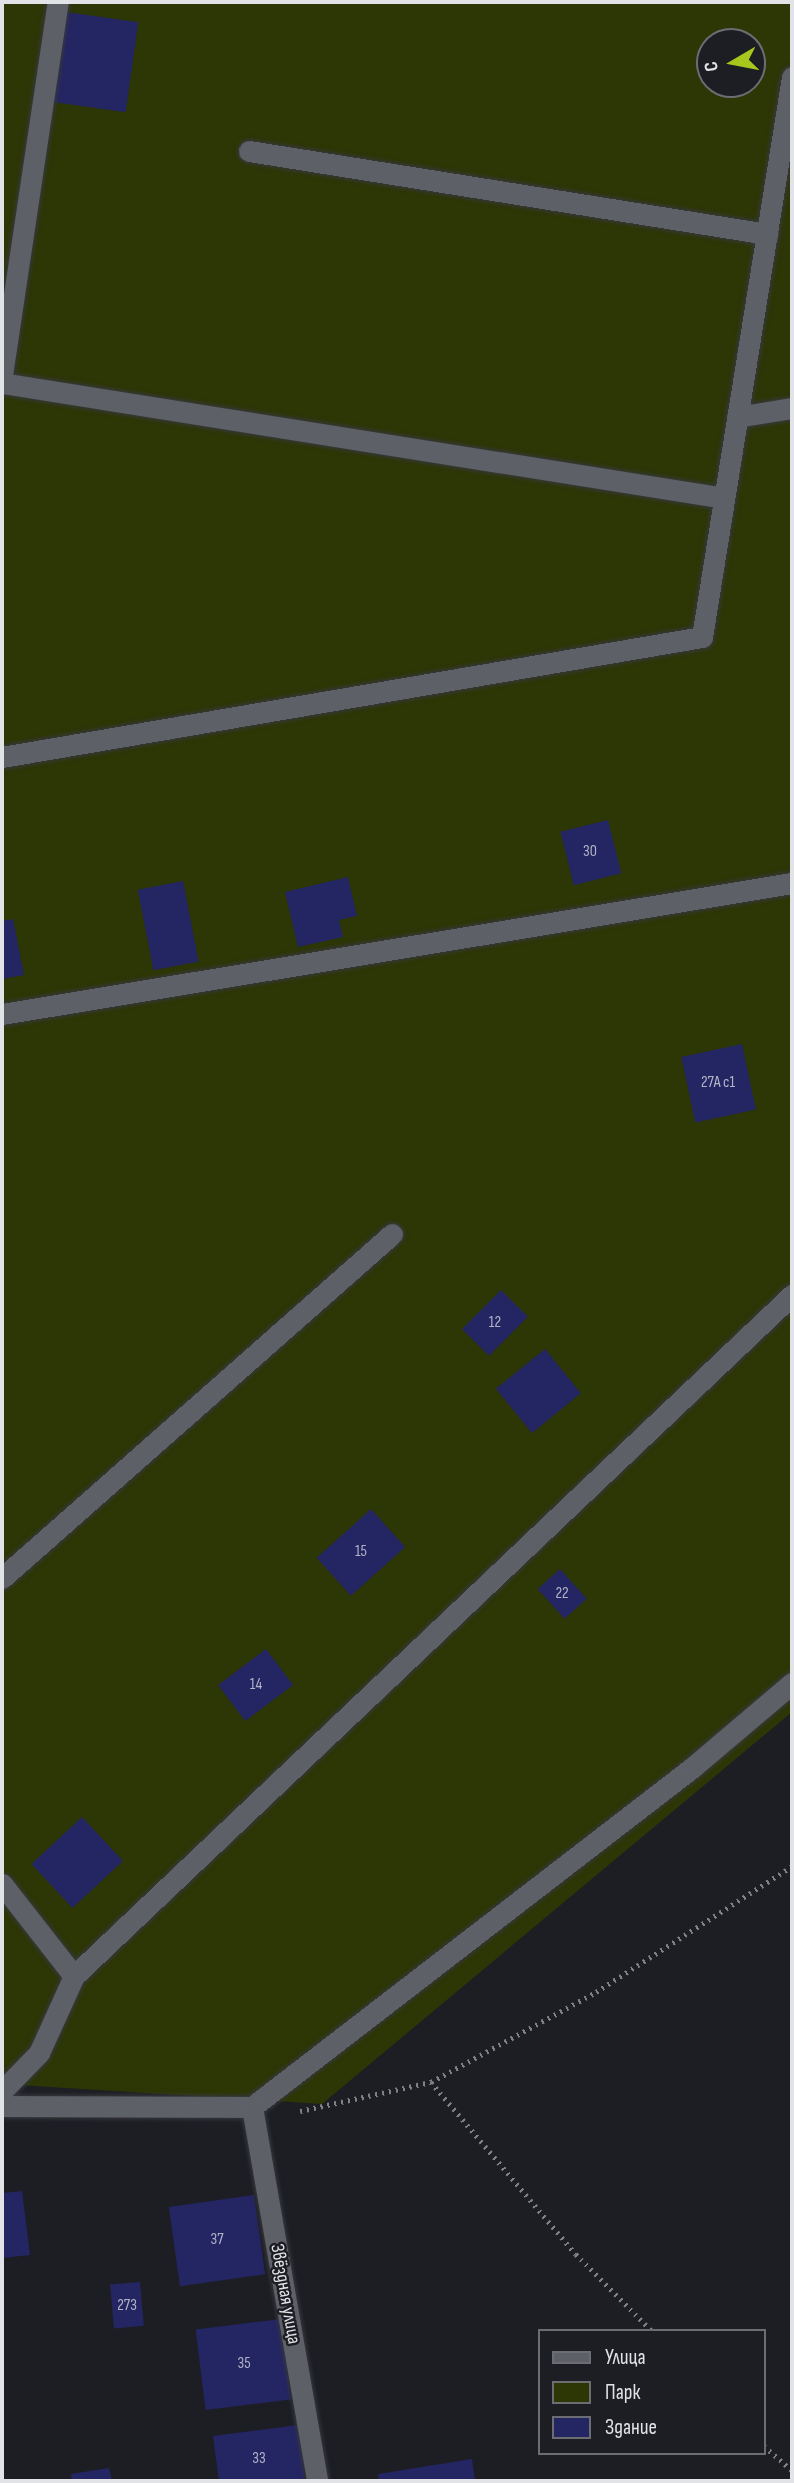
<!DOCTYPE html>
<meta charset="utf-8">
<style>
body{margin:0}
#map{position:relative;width:794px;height:2483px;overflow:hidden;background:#1d1e24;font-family:"Sofia Sans Condensed",sans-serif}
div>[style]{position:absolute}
.green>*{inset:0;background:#2d3605}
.building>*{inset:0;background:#242563;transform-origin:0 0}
.path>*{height:4.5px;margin-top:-2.25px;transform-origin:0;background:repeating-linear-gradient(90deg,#808186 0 2px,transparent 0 7px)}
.roads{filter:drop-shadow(0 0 2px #37383d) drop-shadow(0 0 2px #37383d)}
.minor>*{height:21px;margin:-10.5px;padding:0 10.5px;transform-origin:10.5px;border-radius:10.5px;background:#5e6068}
span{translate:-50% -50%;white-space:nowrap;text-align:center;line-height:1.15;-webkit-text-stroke:5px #1d1e24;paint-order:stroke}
.number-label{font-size:16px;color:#b2b4c6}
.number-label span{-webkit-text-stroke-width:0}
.street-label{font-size:19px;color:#e2e3e7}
.frame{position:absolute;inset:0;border:4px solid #e2e3e7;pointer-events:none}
.legend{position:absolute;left:538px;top:2329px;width:228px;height:126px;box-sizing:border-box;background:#1d1e24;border:2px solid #6c6d72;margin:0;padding:9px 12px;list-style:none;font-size:21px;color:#e2e3e7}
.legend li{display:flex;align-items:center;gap:14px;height:35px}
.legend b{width:35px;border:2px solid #6c6d72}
.north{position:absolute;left:696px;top:28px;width:70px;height:70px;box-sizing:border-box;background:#1d1e24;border:2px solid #6c6d72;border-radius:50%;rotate:260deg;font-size:19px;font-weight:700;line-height:28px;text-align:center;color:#e2e3e7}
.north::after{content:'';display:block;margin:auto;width:24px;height:32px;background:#a8c71d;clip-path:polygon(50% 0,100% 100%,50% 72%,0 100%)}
</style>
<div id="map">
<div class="green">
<div style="clip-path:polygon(evenodd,2px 2px,792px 2px,792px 1712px,322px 2104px,2px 2084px,2px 2px,710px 42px,752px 42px,752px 84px,710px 84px,710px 42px)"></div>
</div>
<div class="building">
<div style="left:66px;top:12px;width:73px;height:91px;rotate:8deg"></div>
<div style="left:608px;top:820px;width:55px;height:49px;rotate:76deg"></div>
<div style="clip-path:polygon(348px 877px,357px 916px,339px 920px,343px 937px,298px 947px,285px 892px)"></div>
<div style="left:183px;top:881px;width:82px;height:46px;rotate:79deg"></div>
<div style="clip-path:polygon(13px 919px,24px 975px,2px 979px,2px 921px)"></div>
<div style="left:742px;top:1044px;width:67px;height:62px;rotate:78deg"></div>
<div style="left:501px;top:1290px;width:38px;height:55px;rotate:45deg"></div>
<div style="left:545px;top:1349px;width:57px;height:63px;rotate:51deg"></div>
<div style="left:371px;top:1509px;width:51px;height:73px;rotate:48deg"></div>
<div style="left:560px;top:1569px;width:40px;height:30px;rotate:48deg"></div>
<div style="left:266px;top:1649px;width:45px;height:60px;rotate:53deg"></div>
<div style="left:82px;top:1817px;width:60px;height:69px;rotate:47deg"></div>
<div style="clip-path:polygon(22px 2191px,30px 2255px,2px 2258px,2px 2193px)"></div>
<div style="left:254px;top:2195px;width:80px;height:86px;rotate:82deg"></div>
<div style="left:140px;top:2282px;width:44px;height:30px;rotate:85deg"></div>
<div style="left:281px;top:2319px;width:81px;height:86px;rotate:83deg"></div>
<div style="clip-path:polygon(298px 2425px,305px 2481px,219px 2481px,213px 2436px)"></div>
<div style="clip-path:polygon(472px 2459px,475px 2481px,379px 2481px,378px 2474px)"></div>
<div style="clip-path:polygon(109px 2468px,112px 2481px,72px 2481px,71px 2474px)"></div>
</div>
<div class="path">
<div style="left:431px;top:2082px;width:225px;rotate:49.9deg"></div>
<div style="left:576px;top:2254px;width:108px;rotate:45.4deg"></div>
<div style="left:300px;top:2111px;width:134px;rotate:-12.5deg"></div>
<div style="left:431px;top:2082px;width:188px;rotate:-28.6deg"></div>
<div style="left:596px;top:1992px;width:233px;rotate:-32.7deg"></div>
<div style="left:764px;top:2446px;width:37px;rotate:41deg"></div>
</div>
<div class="roads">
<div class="minor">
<div style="left:249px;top:151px;width:525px;rotate:9.1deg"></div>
<div style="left:2px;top:375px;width:377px;rotate:-81.5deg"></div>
<div style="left:2px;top:383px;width:731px;rotate:9.05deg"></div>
<div style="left:737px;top:417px;width:56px;rotate:-9.3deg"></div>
<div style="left:2px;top:757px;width:710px;rotate:-9.73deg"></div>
<div style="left:702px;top:637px;width:567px;rotate:-80.87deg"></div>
<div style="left:2px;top:1014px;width:801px;rotate:-9.42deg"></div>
<div style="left:2px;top:1578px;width:520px;rotate:-41.41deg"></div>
<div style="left:2px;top:1884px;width:117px;rotate:52deg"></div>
<div style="left:2px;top:2091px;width:53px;rotate:-45.8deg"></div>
<div style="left:39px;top:2053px;width:85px;rotate:-65.6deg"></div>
<div style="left:74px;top:1976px;width:990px;rotate:-43.49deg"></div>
<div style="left:2px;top:2106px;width:250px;rotate:0.2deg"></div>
<div style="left:252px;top:2107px;width:557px;rotate:-37.63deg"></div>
<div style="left:693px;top:1767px;width:130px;rotate:-40.3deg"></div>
<div style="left:252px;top:2107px;width:380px;rotate:80.1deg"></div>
</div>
</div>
<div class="number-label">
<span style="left:590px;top:852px">30</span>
<span style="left:718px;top:1083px">27А с1</span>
<span style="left:495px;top:1323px">12</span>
<span style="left:361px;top:1552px">15</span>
<span style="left:562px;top:1594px">22</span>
<span style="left:256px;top:1685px">14</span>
<span style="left:217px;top:2240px">37</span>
<span style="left:127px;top:2306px">273</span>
<span style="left:244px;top:2364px">35</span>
<span style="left:259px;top:2459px">33</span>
</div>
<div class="street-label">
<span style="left:285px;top:2294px;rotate:80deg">Звёздная улица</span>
</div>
<div class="frame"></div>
<ul class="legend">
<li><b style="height:9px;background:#5e6068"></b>Улица</li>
<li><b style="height:19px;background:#2d3605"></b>Парк</li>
<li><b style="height:19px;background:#242563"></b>Здание</li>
</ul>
<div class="north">С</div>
</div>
